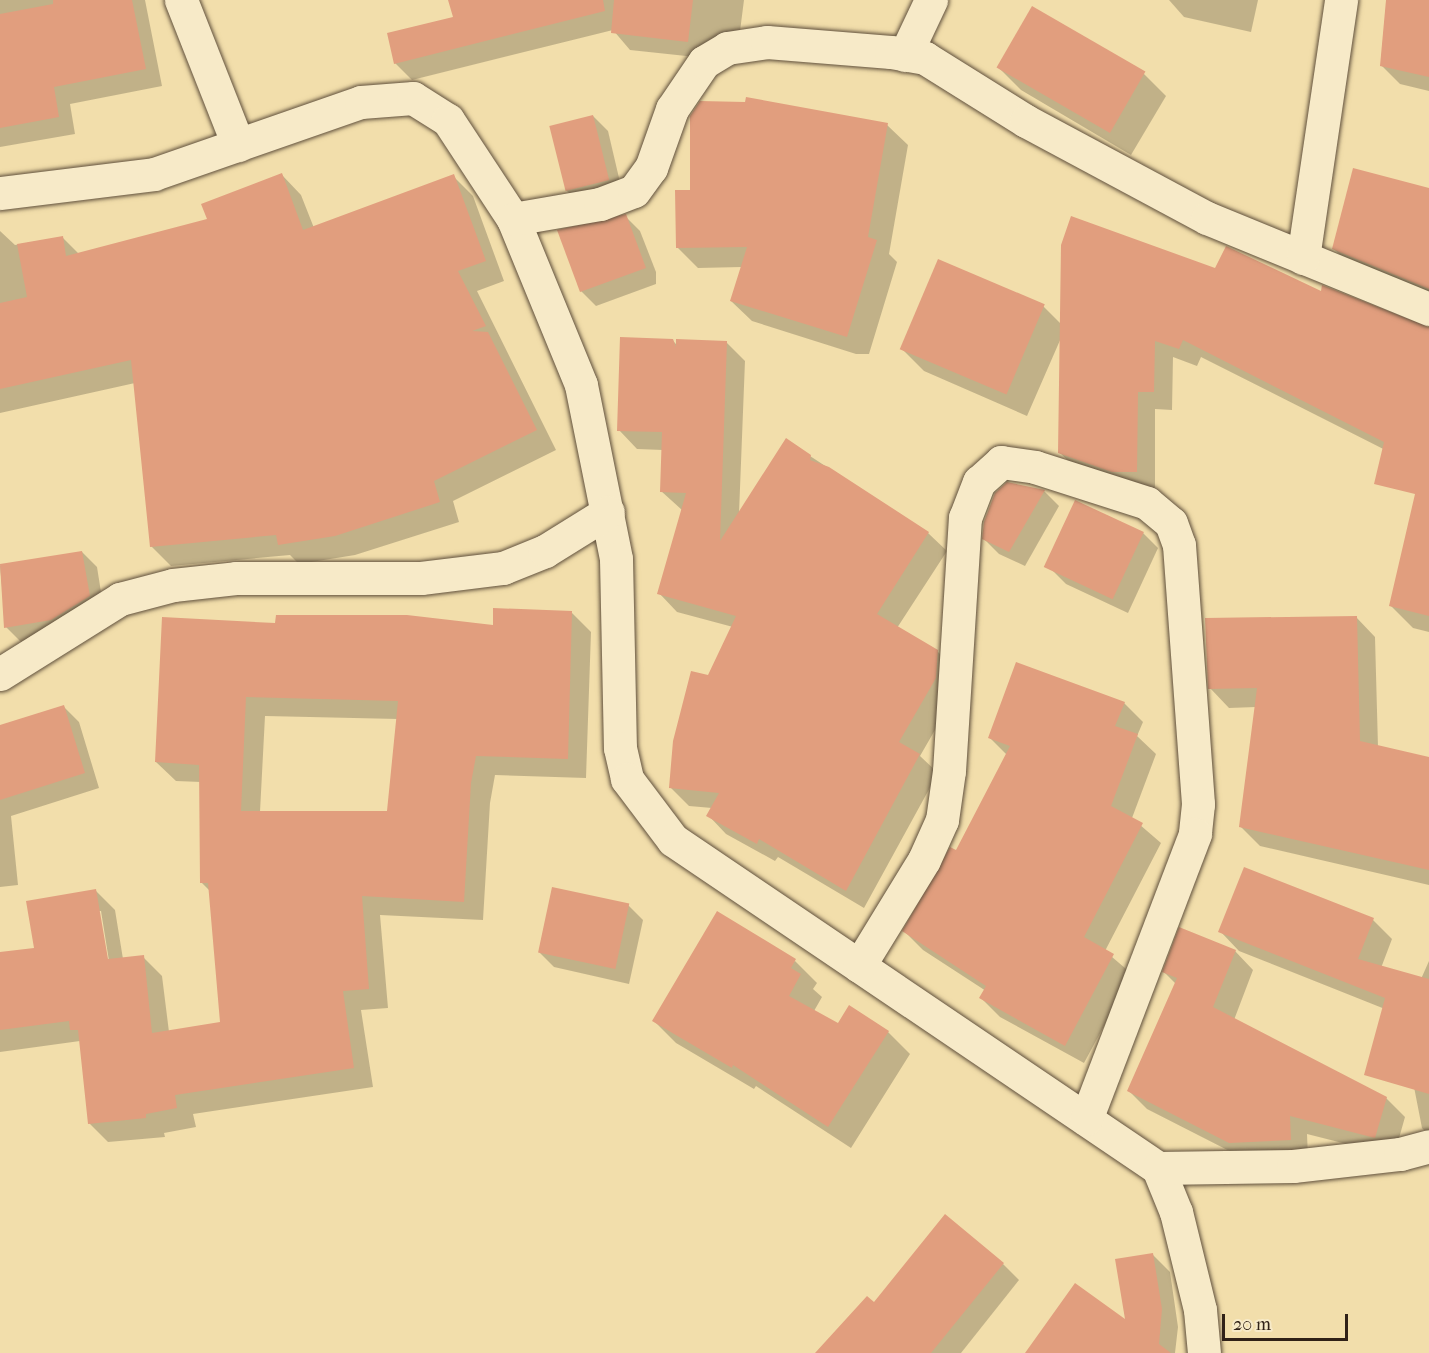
<!DOCTYPE html>
<style>
body{margin:0}
#map{position:relative;width:1429px;height:1353px;overflow:hidden;background:#f2deab;font-family:"IM FELL French Canon",serif}
div>[style]{position:absolute}
.shadow>*{inset:0;background:#0003}
.building>*{inset:0;background:#e19e7e;transform-origin:0 0}
.roads{filter:drop-shadow(0 0 2px #60503c) drop-shadow(0 0 2px #60503c)}
.street>*{height:33px;margin:-16.5px;padding:0 16.5px;transform-origin:16.5px;border-radius:16.5px;background:#f7eac8}
span{translate:-50% -50%;white-space:nowrap;text-align:center;line-height:1.15;-webkit-text-stroke:4.5px #f7eac8;paint-order:stroke}
.scale{position:absolute;left:1222px;top:1314px;width:126px;height:27px;box-sizing:border-box;border:3px solid #302117;border-top:0;padding-left:8px;font-size:18px;line-height:21px;white-space:nowrap;color:#302117;-webkit-text-stroke:4px #f7eac8;paint-order:stroke}
</style>
<div id="map">
<div class="shadow">
<div style="clip-path:polygon(0 0,145px 0,162px 86px,70px 104px,75px 134px,0 147px)"></div>
<div style="clip-path:polygon(450px 0,744px 0,738px 47px,705px 58px,630px 50px,613px 30px,412px 80px,395px 63px,455px 18px)"></div>
<div style="clip-path:polygon(1169px 0,1258px 0,1251px 32px,1184px 17px)"></div>
<div style="clip-path:polygon(1387px 0,1429px 0,1429px 91px,1400px 84px,1381px 65px)"></div>
<div style="clip-path:polygon(999px 68px,1144px 74px,1166px 96px,1131px 155px,1021px 90px)"></div>
<div style="clip-path:polygon(593px 116px,608px 131px,623px 195px,581px 205px,566px 190px)"></div>
<div style="clip-path:polygon(887px 125px,908px 145px,889px 254px,897px 262px,869px 354px,856px 354px,752px 321px,731px 301px,742px 267px,698px 268px,677px 247px,691px 191px)"></div>
<div style="clip-path:polygon(282px 175px,301px 195px,314px 228px,453px 176px,473px 196px,504px 281px,477px 291px,556px 450px,453px 501px,459px 522px,355px 555px,299px 564px,290px 555px,171px 566px,151px 546px,135px 383px,0 413px,0 231px,15px 245px,62px 237px,79px 254px,209px 220px)"></div>
<div style="clip-path:polygon(1429px 190px,1429px 300px,1352px 267px,1333px 248px)"></div>
<div style="clip-path:polygon(625px 216px,640px 231px,656px 272px,656px 284px,596px 306px,581px 291px)"></div>
<div style="clip-path:polygon(1216px 270px,1322px 293px,1429px 328px,1429px 468px,1413px 464px,1201px 357px,1197px 366px,1173px 357px,1172px 410px,1155px 409px,1155px 489px,1078px 470px,1059px 452px,1061px 338px,1027px 416px,924px 371px,902px 349px,1043px 306px,1061px 324px)"></div>
<div style="clip-path:polygon(672px 340px,678px 346px,726px 342px,745px 361px,739px 514px,810px 456px,928px 533px,947px 551px,897px 628px,937px 651px,956px 670px,954px 697px,920px 756px,938px 773px,864px 908px,778px 857px,775px 861px,726px 834px,708px 815px,712px 808px,689px 806px,670px 787px,733px 627px,677px 612px,659px 593px,682px 510px,661px 491px,663px 450px,637px 449px,619px 430px)"></div>
<div style="clip-path:polygon(1007px 483px,1044px 491px,1059px 506px,1025px 566px,999px 554px,984px 539px)"></div>
<div style="clip-path:polygon(1429px 503px,1429px 632px,1413px 628px,1391px 606px)"></div>
<div style="clip-path:polygon(1143px 533px,1158px 548px,1128px 613px,1066px 584px,1051px 569px)"></div>
<div style="clip-path:polygon(82px 552px,97px 567px,104px 611px,21px 642px,6px 627px,0 566px)"></div>
<div style="clip-path:polygon(evenodd,572px 613px,591px 632px,586px 778px,495px 775px,490px 803px,483px 920px,380px 915px,388px 1008px,361px 1010px,373px 1087px,193px 1114px,196px 1127px,164px 1133px,165px 1137px,108px 1142px,89px 1123px,80px 1041px,0 1052px,0 954px,36px 949px,96px 891px,115px 910px,123px 959px,143px 957px,162px 976px,169px 1032px,222px 1024px,210px 891px,201px 882px,201px 782px,176px 781px,156px 762px,277px 624px,494px 627px,572px 613px,265px 716px,398px 719px,389px 812px,260px 812px,265px 716px,572px 613px,98px 911px,101px 911px,110px 967px,107px 967px,98px 911px)"></div>
<div style="clip-path:polygon(1356px 617px,1375px 637px,1378px 747px,1429px 758px,1429px 885px,1260px 846px,1240px 826px,1256px 707px,1229px 708px,1210px 688px)"></div>
<div style="clip-path:polygon(1124px 703px,1143px 722px,1137px 736px,1156px 754px,1132px 818px,1161px 843px,1105px 951px,1132px 974px,1084px 1063px,1000px 1017px,981px 998px,986px 991px,923px 950px,904px 931px,956px 852px,1007px 755px,990px 738px)"></div>
<div style="clip-path:polygon(64px 707px,79px 722px,99px 788px,11px 816px,18px 885px,0 887px,0 754px)"></div>
<div style="clip-path:polygon(628px 905px,643px 920px,629px 984px,554px 967px,539px 952px)"></div>
<div style="clip-path:polygon(1373px 920px,1392px 939px,1381px 968px,1421px 979px,1429px 961px,1429px 1135px,1422px 1128px,1400px 1015px,1239px 951px,1220px 931px)"></div>
<div style="clip-path:polygon(1235px 951px,1253px 970px,1234px 1020px,1386px 1098px,1405px 1117px,1394px 1156px,1307px 1134px,1308px 1158px,1249px 1161px,1147px 1109px,1129px 1091px,1176px 984px,1164px 972px)"></div>
<div style="clip-path:polygon(795px 961px,817px 983px,813px 989px,822px 997px,814px 1011px,838px 1025px,888px 1032px,910px 1054px,851px 1148px,756px 1086px,754px 1089px,676px 1043px,654px 1021px)"></div>
<div style="clip-path:polygon(1153px 1255px,1170px 1272px,1178px 1327px,1175px 1353px,1027px 1353px,1127px 1323px)"></div>
<div style="clip-path:polygon(1003px 1264px,1019px 1280px,961px 1353px,833px 1353px,874px 1305px)"></div>
</div>
<div class="building">
<div style="clip-path:polygon(53px 0,132px 0,146px 69px,54px 87px,59px 117px,0 128px,0 14px,53px 4px)"></div>
<div style="clip-path:polygon(448px 0,603px 0,605px 11px,394px 64px,387px 33px,453px 17px)"></div>
<div style="clip-path:polygon(614px 0,693px 0,688px 42px,611px 33px)"></div>
<div style="clip-path:polygon(1386px 0,1429px 0,1429px 77px,1380px 66px)"></div>
<div style="left:1032px;top:6px;width:131px;height:71px;rotate:30deg"></div>
<div style="clip-path:polygon(746px 97px,888px 123px,868px 237px,877px 240px,847px 337px,730px 301px,747px 247px,676px 248px,675px 190px,690px 190px,690px 116px,700px 101px,745px 102px)"></div>
<div style="left:593px;top:115px;width:67px;height:45px;rotate:76deg"></div>
<div style="clip-path:polygon(1353px 168px,1429px 188px,1429px 289px,1332px 249px)"></div>
<div style="clip-path:polygon(282px 173px,303px 230px,454px 174px,486px 261px,458px 271px,486px 326px,472px 331px,488px 332px,537px 430px,434px 481px,440px 502px,335px 536px,278px 545px,276px 535px,150px 547px,131px 360px,0 389px,0 303px,27px 297px,17px 244px,63px 236px,66px 256px,207px 219px,201px 204px)"></div>
<div style="clip-path:polygon(626px 214px,646px 268px,580px 292px,557px 230px)"></div>
<div style="clip-path:polygon(1071px 216px,1215px 268px,1226px 246px,1321px 291px,1322px 285px,1429px 327px,1429px 616px,1389px 606px,1415px 494px,1374px 484px,1384px 442px,1183px 340px,1179px 349px,1155px 341px,1154px 392px,1138px 392px,1137px 472px,1112px 472px,1058px 453px,1061px 245px)"></div>
<div style="left:938px;top:259px;width:116px;height:98px;rotate:23deg"></div>
<div style="clip-path:polygon(620px 337px,673px 339px,676px 347px,676px 339px,727px 341px,720px 541px,786px 438px,811px 455px,810px 460px,829px 467px,929px 532px,877px 614px,938px 650px,936px 678px,899px 742px,920px 754px,846px 891px,759px 839px,757px 844px,706px 816px,719px 793px,669px 788px,673px 741px,691px 671px,708px 675px,736px 616px,657px 594px,686px 493px,660px 492px,662px 432px,617px 431px)"></div>
<div style="clip-path:polygon(1007px 482px,1045px 490px,1009px 552px,982px 539px,984px 522px,995px 493px)"></div>
<div style="left:1075px;top:500px;width:76px;height:74px;rotate:25deg"></div>
<div style="clip-path:polygon(82px 551px,90px 596px,51px 620px,4px 628px,0 564px)"></div>
<div style="clip-path:polygon(evenodd,493px 608px,572px 611px,568px 759px,476px 756px,471px 783px,464px 902px,362px 896px,369px 989px,343px 991px,354px 1068px,175px 1095px,177px 1108px,146px 1114px,146px 1118px,88px 1124px,78px 1030px,70px 1030px,69px 1021px,0 1030px,0 952px,34px 948px,26px 901px,96px 889px,108px 959px,144px 955px,152px 1033px,220px 1022px,208px 883px,200px 883px,199px 765px,155px 762px,162px 617px,275px 623px,276px 615px,407px 615px,493px 625px,493px 608px,246px 697px,398px 701px,387px 811px,241px 811px,246px 697px)"></div>
<div style="clip-path:polygon(1357px 616px,1360px 741px,1429px 757px,1429px 870px,1239px 827px,1257px 688px,1208px 689px,1205px 618px)"></div>
<div style="clip-path:polygon(1016px 662px,1125px 702px,1115px 726px,1138px 734px,1111px 806px,1143px 823px,1084px 937px,1114px 954px,1065px 1046px,979px 998px,986px 986px,902px 931px,950px 847px,956px 850px,1010px 746px,988px 738px)"></div>
<div style="clip-path:polygon(64px 705px,85px 773px,0 800px,0 725px)"></div>
<div style="clip-path:polygon(1244px 867px,1374px 918px,1358px 959px,1429px 979px,1429px 1094px,1364px 1075px,1385px 998px,1218px 932px)"></div>
<div style="left:552px;top:887px;width:79px;height:67px;rotate:12deg"></div>
<div style="clip-path:polygon(717px 911px,796px 959px,791px 968px,801px 974px,789px 996px,838px 1023px,849px 1005px,889px 1031px,828px 1127px,733px 1065px,732px 1068px,652px 1021px)"></div>
<div style="clip-path:polygon(1179px 927px,1236px 950px,1213px 1007px,1387px 1097px,1375px 1138px,1290px 1116px,1291px 1140px,1229px 1143px,1127px 1091px,1177px 978px,1162px 972px)"></div>
<div style="clip-path:polygon(945px 1214px,1004px 1263px,931px 1353px,815px 1353px,867px 1296px,874px 1302px)"></div>
<div style="clip-path:polygon(1153px 1253px,1162px 1309px,1159px 1344px,1171px 1353px,1025px 1353px,1075px 1283px,1125px 1319px,1115px 1259px)"></div>
</div>
<div class="roads">
<div class="street">
<div style="left:181px;top:0;width:156px;rotate:68.5deg"></div>
<div style="left:905px;top:55px;width:61px;rotate:-64.7deg"></div>
<div style="left:0;top:193px;width:155px;rotate:-7deg"></div>
<div style="left:154px;top:174px;width:219px;rotate:-19.2deg"></div>
<div style="left:361px;top:102px;width:52px;rotate:-4.4deg"></div>
<div style="left:413px;top:98px;width:41px;rotate:32.2deg"></div>
<div style="left:448px;top:120px;width:118px;rotate:56.7deg"></div>
<div style="left:513px;top:219px;width:179px;rotate:67.7deg"></div>
<div style="left:581px;top:385px;width:177px;rotate:78.6deg"></div>
<div style="left:616px;top:559px;width:189px;rotate:88.8deg"></div>
<div style="left:620px;top:748px;width:32px;rotate:77deg"></div>
<div style="left:627px;top:779px;width:76px;rotate:53deg"></div>
<div style="left:673px;top:840px;width:585px;rotate:34.07deg"></div>
<div style="left:1158px;top:1168px;width:48px;rotate:67.8deg"></div>
<div style="left:1176px;top:1212px;width:101px;rotate:76.2deg"></div>
<div style="left:1200px;top:1310px;width:43px;rotate:84.7deg"></div>
<div style="left:513px;top:219px;width:88px;rotate:-9.8deg"></div>
<div style="left:600px;top:204px;width:36px;rotate:-21deg"></div>
<div style="left:634px;top:191px;width:29px;rotate:-54deg"></div>
<div style="left:651px;top:168px;width:63px;rotate:-70.4deg"></div>
<div style="left:672px;top:109px;width:57px;rotate:-55.8deg"></div>
<div style="left:704px;top:62px;width:27px;rotate:-31deg"></div>
<div style="left:727px;top:48px;width:40px;rotate:-8.5deg"></div>
<div style="left:767px;top:42px;width:124px;rotate:4.6deg"></div>
<div style="left:891px;top:52px;width:35px;rotate:10deg"></div>
<div style="left:925px;top:58px;width:119px;rotate:32deg"></div>
<div style="left:1026px;top:121px;width:205px;rotate:28.2deg"></div>
<div style="left:1207px;top:218px;width:240px;rotate:22.3deg"></div>
<div style="left:1303px;top:258px;width:261px;rotate:-81.6deg"></div>
<div style="left:0;top:674px;width:142px;rotate:-32deg"></div>
<div style="left:120px;top:599px;width:55px;rotate:-14.8deg"></div>
<div style="left:173px;top:585px;width:63px;rotate:-6.3deg"></div>
<div style="left:236px;top:578px;width:185px"></div>
<div style="left:421px;top:578px;width:83px;rotate:-7deg"></div>
<div style="left:503px;top:568px;width:45px;rotate:-22deg"></div>
<div style="left:545px;top:551px;width:74px;rotate:-31.8deg"></div>
<div style="left:859px;top:966px;width:124px;rotate:-58.5deg"></div>
<div style="left:924px;top:860px;width:44px;rotate:-65.8deg"></div>
<div style="left:942px;top:820px;width:49px;rotate:-81.9deg"></div>
<div style="left:949px;top:771px;width:254px;rotate:-86.4deg"></div>
<div style="left:965px;top:518px;width:39px;rotate:-69deg"></div>
<div style="left:979px;top:482px;width:30px;rotate:-42deg"></div>
<div style="left:1001px;top:462px;width:34px;rotate:8deg"></div>
<div style="left:1035px;top:467px;width:118px;rotate:17.8deg"></div>
<div style="left:1147px;top:503px;width:31px;rotate:40deg"></div>
<div style="left:1171px;top:523px;width:23px;rotate:70deg"></div>
<div style="left:1179px;top:545px;width:260px;rotate:85.8deg"></div>
<div style="left:1198px;top:804px;width:30px;rotate:96deg"></div>
<div style="left:1195px;top:834px;width:305px;rotate:110.9deg"></div>
<div style="left:1158px;top:1168px;width:135px;rotate:-0.8deg"></div>
<div style="left:1293px;top:1166px;width:108px;rotate:-6.4deg"></div>
<div style="left:1400px;top:1154px;width:30px;rotate:-15deg"></div>
</div>
</div>
<div class="scale">20 m</div>
</div>
